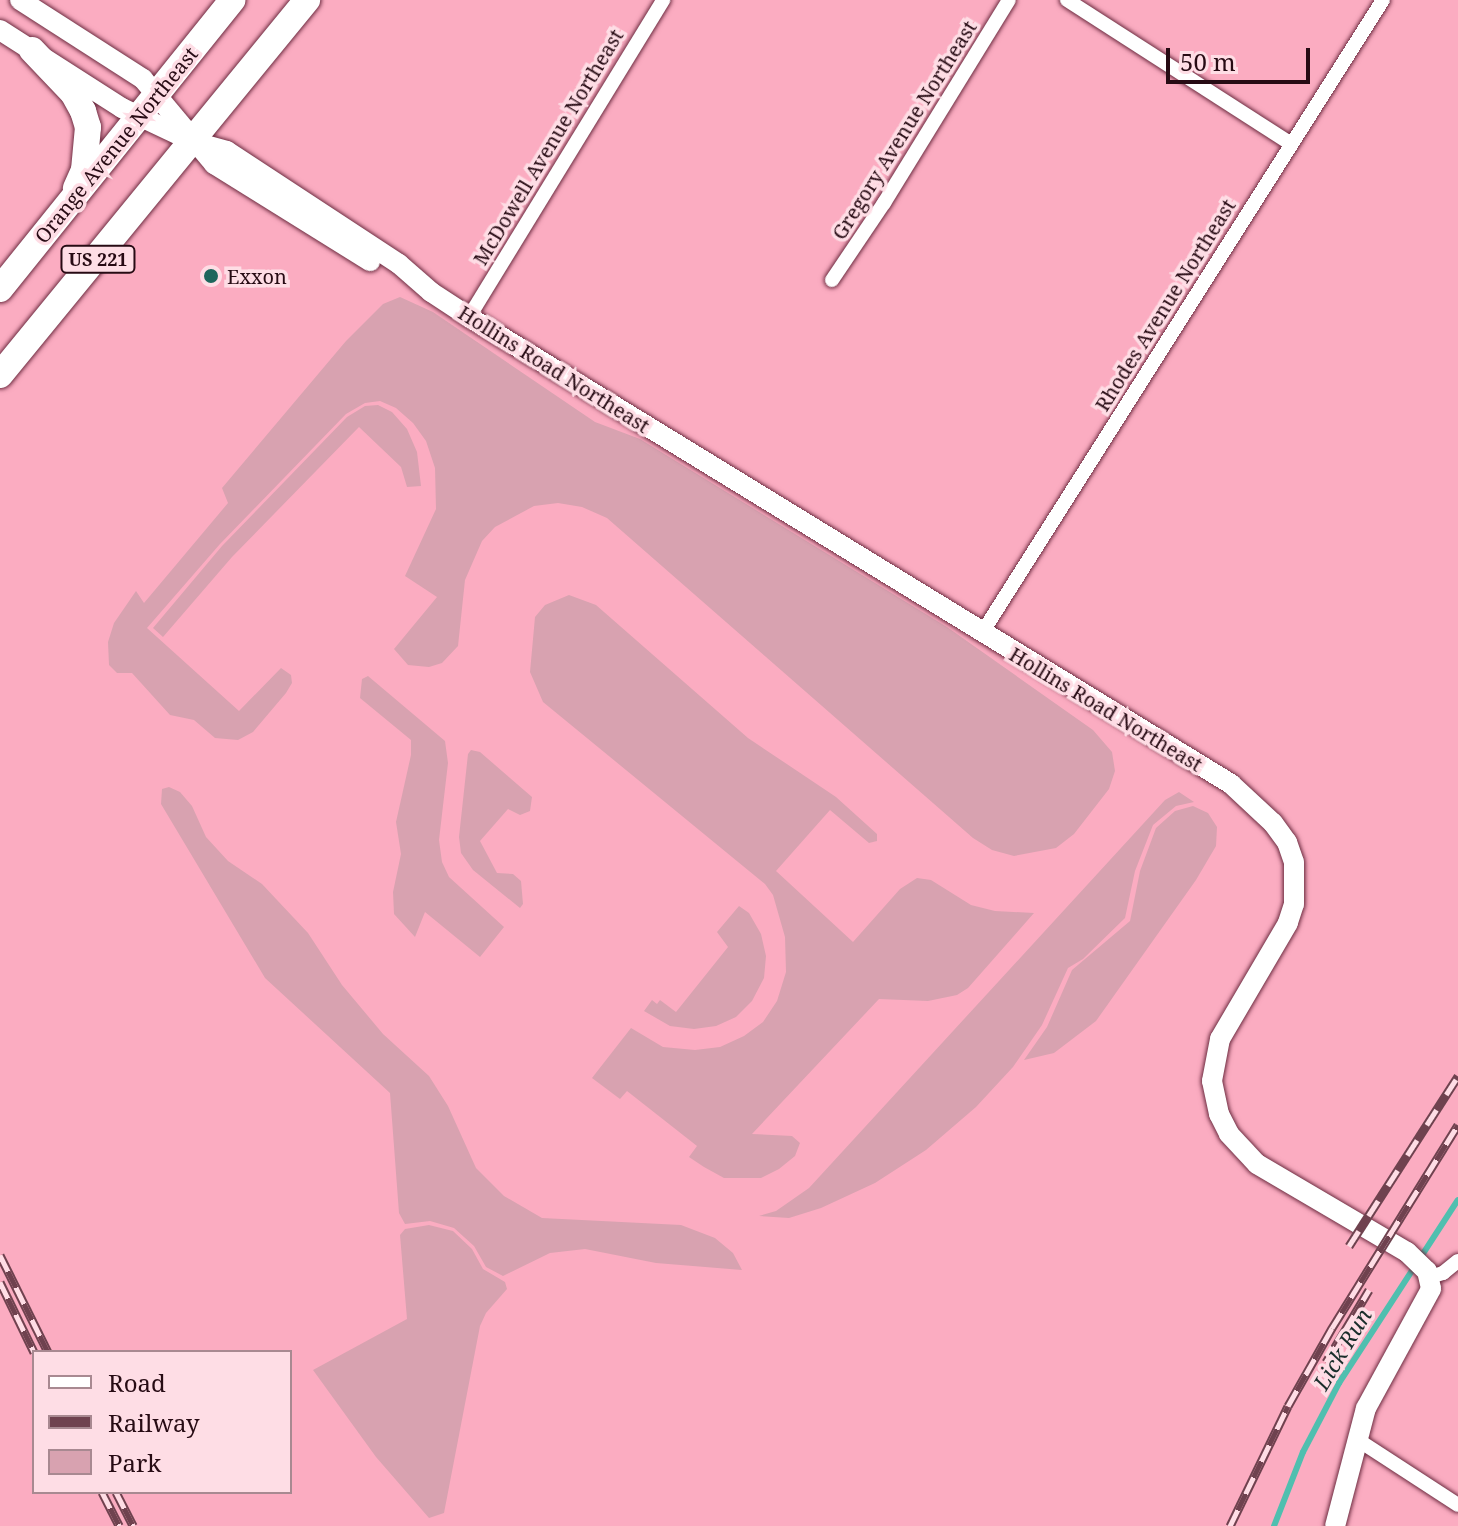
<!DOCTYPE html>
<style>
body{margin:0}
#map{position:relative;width:1458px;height:1526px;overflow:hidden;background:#fbacc1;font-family:"Noto Serif",serif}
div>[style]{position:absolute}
.green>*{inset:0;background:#d8a2b0}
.stream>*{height:6px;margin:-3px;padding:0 3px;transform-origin:3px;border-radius:3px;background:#4fbfaf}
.roads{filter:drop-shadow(0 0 2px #6d2c41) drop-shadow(0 0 2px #6d2c41)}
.street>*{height:14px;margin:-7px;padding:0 7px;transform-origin:7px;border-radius:7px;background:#fff}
.secondary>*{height:20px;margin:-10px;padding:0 10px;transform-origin:10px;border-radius:10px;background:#fff}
.highway>*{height:26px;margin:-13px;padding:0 13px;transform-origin:13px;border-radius:13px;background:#fff}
.rail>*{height:9px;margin-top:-4.5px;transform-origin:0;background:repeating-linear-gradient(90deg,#fedde5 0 18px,#6f424f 0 36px);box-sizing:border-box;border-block:2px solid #6f424f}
.dots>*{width:22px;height:22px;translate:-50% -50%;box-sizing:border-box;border:4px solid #fedde5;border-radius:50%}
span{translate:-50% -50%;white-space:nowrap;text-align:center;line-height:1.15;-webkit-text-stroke:7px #fedde5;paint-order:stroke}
.shield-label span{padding:2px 6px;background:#fedde5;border:2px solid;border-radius:6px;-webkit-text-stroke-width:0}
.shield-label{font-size:18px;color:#270b14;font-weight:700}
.street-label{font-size:20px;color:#270b14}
.poi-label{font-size:20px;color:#270b14}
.left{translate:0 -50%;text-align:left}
.water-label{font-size:22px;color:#1a2e2b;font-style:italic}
.legend{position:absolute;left:32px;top:1350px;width:260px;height:144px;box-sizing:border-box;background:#fedde5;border:2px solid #a88991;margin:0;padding:10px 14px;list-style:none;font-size:24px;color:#270b14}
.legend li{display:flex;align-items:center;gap:16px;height:40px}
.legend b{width:40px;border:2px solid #a88991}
.scale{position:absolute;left:1166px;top:48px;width:144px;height:36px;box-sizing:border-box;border:4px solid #270b14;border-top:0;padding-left:10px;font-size:24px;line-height:28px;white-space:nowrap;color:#270b14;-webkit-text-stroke:6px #fedde5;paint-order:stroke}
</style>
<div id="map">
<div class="green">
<div style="clip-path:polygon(400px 297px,433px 312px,595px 422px,640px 439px,947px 627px,1093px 730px,1112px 752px,1115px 771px,1109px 789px,1074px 834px,1056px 848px,1014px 856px,992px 850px,973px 838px,607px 518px,582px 507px,558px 503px,534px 506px,495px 527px,482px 541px,465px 580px,458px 646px,442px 663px,429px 667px,408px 665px,394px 649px,437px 597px,405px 576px,436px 509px,435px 468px,426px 441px,413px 423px,396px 408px,380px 401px,365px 403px,346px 414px,220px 544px,147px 628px,239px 711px,281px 668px,291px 675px,292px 683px,286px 693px,253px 732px,238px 740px,215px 738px,194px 720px,170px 715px,132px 673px,117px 673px,109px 665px,108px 642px,114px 623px,136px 591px,144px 603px,228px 503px,222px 488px,346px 341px,383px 304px)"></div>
<div style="clip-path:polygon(378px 405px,392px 412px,407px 429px,417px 452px,421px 486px,407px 487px,401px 467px,359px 427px,232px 557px,163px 637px,153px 628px,222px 546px,347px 417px,365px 406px)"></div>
<div style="clip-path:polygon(569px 595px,596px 605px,748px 738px,836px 797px,877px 834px,877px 841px,869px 843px,830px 810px,776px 871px,853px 942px,900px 889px,917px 878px,931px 880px,971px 905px,995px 911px,1034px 913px,968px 988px,957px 995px,928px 1001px,879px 999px,752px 1134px,792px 1136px,800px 1143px,795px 1156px,779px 1169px,761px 1178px,724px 1178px,704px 1167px,689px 1157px,697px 1146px,627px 1091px,620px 1099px,592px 1078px,631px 1028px,663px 1047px,695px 1050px,720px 1047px,744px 1036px,763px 1022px,777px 1001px,786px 972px,785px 937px,773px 895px,765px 884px,543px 702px,530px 672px,535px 617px,545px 605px)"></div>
<div style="clip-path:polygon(368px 676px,445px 741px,448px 763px,439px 840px,442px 862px,449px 877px,504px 927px,480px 957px,425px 912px,415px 937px,394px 914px,393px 892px,401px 854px,396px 822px,411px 755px,411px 740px,360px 698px,362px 679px)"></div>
<div style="clip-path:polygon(471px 750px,480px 752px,532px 797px,530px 811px,520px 815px,508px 809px,480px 841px,497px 873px,513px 874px,521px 881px,523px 904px,520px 908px,473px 870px,461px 853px,459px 837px,468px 754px)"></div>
<div style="clip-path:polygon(169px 787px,180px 792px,192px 806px,206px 837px,228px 861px,262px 884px,308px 933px,342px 985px,383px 1034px,429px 1076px,448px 1106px,476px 1168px,504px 1196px,542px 1218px,681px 1225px,715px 1238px,733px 1253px,742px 1270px,656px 1263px,585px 1249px,550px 1253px,503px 1276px,486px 1267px,474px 1246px,454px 1228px,430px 1221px,405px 1224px,399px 1213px,390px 1093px,265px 978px,161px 804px,162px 789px)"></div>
<div style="clip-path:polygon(1179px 792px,1194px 802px,1176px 806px,1153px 825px,1135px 871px,1125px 918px,1083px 959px,1068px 968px,1042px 1025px,1013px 1067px,976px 1107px,926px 1150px,875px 1183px,821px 1208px,789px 1218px,759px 1216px,776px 1211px,809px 1188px,1165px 800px)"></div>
<div style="clip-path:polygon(1193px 806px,1208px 813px,1217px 827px,1216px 846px,1196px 880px,1096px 1021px,1054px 1053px,1024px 1060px,1047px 1027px,1072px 970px,1130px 921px,1140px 871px,1156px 828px,1175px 811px)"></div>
<div style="clip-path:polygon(739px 906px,749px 913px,761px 934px,766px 956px,764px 978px,752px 1001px,736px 1017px,716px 1026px,694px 1029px,670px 1026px,644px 1011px,652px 1000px,657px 1004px,660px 1000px,676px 1012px,728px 947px,717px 932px)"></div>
<div style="clip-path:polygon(429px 1225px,453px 1231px,472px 1249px,483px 1269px,505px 1282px,507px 1289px,486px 1313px,480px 1326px,444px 1513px,429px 1518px,376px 1457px,313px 1370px,407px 1319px,400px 1235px,405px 1229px)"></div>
</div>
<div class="stream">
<div style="left:1274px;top:1526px;width:79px;rotate:-68.6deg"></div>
<div style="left:1303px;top:1452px;width:78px;rotate:-62.4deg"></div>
<div style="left:1339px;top:1383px;width:218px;rotate:-57deg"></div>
</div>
<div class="roads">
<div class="street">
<div style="left:1067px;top:0;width:266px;rotate:32.7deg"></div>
<div style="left:832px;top:280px;width:93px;rotate:-56deg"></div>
<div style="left:884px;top:203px;width:238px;rotate:-58.4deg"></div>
<div style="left:469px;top:317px;width:372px;rotate:-58.5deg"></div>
<div style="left:982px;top:633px;width:749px;rotate:-57.65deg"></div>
<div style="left:1430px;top:1277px;width:14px;rotate:-17deg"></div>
<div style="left:1443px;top:1273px;width:19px;rotate:-39deg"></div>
<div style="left:1358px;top:1440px;width:119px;rotate:33deg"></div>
</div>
<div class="secondary">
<div style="left:20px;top:0;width:146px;rotate:32.7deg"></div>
<div style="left:143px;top:79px;width:111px;rotate:50.1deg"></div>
<div style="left:214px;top:164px;width:184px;rotate:31.9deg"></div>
<div style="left:0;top:30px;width:145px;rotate:32.6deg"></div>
<div style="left:122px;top:108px;width:80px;rotate:25.3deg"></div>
<div style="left:194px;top:142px;width:34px;rotate:15deg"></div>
<div style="left:227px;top:151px;width:206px;rotate:33.3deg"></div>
<div style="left:399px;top:264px;width:43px;rotate:41.2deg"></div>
<div style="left:431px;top:292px;width:45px;rotate:33.3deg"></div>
<div style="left:469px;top:317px;width:894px;rotate:31.5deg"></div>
<div style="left:1231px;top:784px;width:57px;rotate:42.9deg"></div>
<div style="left:1273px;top:823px;width:24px;rotate:54deg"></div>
<div style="left:1287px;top:842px;width:21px;rotate:71deg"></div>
<div style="left:1294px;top:862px;width:42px;rotate:90deg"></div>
<div style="left:1294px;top:904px;width:20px;rotate:108deg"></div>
<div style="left:1288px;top:923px;width:134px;rotate:120.4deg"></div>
<div style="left:1220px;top:1039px;width:43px;rotate:100.8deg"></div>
<div style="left:1212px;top:1081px;width:34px;rotate:78deg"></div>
<div style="left:1219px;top:1114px;width:22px;rotate:63deg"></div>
<div style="left:1229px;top:1134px;width:41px;rotate:47deg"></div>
<div style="left:1257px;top:1164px;width:174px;rotate:30.4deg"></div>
<div style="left:1407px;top:1252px;width:28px;rotate:44deg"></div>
<div style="left:1427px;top:1271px;width:18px;rotate:77deg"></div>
<div style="left:1431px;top:1289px;width:136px;rotate:118.6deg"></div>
<div style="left:1366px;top:1408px;width:122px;rotate:104.7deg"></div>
</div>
<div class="highway">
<div style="left:32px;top:50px;width:59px;rotate:46.4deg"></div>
<div style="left:73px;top:93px;width:21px;rotate:61deg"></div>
<div style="left:83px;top:111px;width:17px;rotate:73deg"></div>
<div style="left:88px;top:127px;width:43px;rotate:95.3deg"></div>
<div style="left:84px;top:170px;width:20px;rotate:114deg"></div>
<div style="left:0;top:289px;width:371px;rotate:-51.2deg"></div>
<div style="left:0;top:375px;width:485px;rotate:-50.7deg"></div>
</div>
</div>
<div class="rail">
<div style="left:1349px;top:1246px;width:202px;rotate:-57.3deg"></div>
<div style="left:0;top:1255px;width:108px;rotate:63.7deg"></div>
<div style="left:0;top:1282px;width:78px;rotate:64.1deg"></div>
<div style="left:1326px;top:1362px;width:84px;rotate:-59.2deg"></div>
<div style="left:102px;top:1492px;width:38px;rotate:63deg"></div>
<div style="left:116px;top:1492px;width:38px;rotate:63deg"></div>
<div style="left:1230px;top:1526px;width:133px;rotate:-64.2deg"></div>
<div style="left:1288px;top:1406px;width:90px;rotate:-60.6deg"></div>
<div style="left:1332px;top:1328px;width:239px;rotate:-58.2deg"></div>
</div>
<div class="dots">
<div style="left:211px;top:276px;background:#1d665c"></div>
</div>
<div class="shield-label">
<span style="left:98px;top:259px">US 221</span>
</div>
<div class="street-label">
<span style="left:904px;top:130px;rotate:-58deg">Gregory Avenue Northeast</span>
<span style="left:116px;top:145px;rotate:-51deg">Orange Avenue Northeast</span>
<span style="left:548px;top:147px;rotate:-59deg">McDowell Avenue Northeast</span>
<span style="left:1165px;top:305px;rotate:-58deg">Rhodes Avenue Northeast</span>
<span style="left:554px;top:369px;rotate:32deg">Hollins Road Northeast</span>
<span style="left:1106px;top:709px;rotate:31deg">Hollins Road Northeast</span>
</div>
<div class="poi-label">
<span class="left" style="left:227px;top:276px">Exxon</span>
</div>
<div class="water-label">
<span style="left:1342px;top:1349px;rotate:-59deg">Lick Run</span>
</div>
<ul class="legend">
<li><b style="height:10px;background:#fff"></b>Road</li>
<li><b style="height:10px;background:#6f424f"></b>Railway</li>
<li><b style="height:22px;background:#d8a2b0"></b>Park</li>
</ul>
<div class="scale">50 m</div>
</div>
